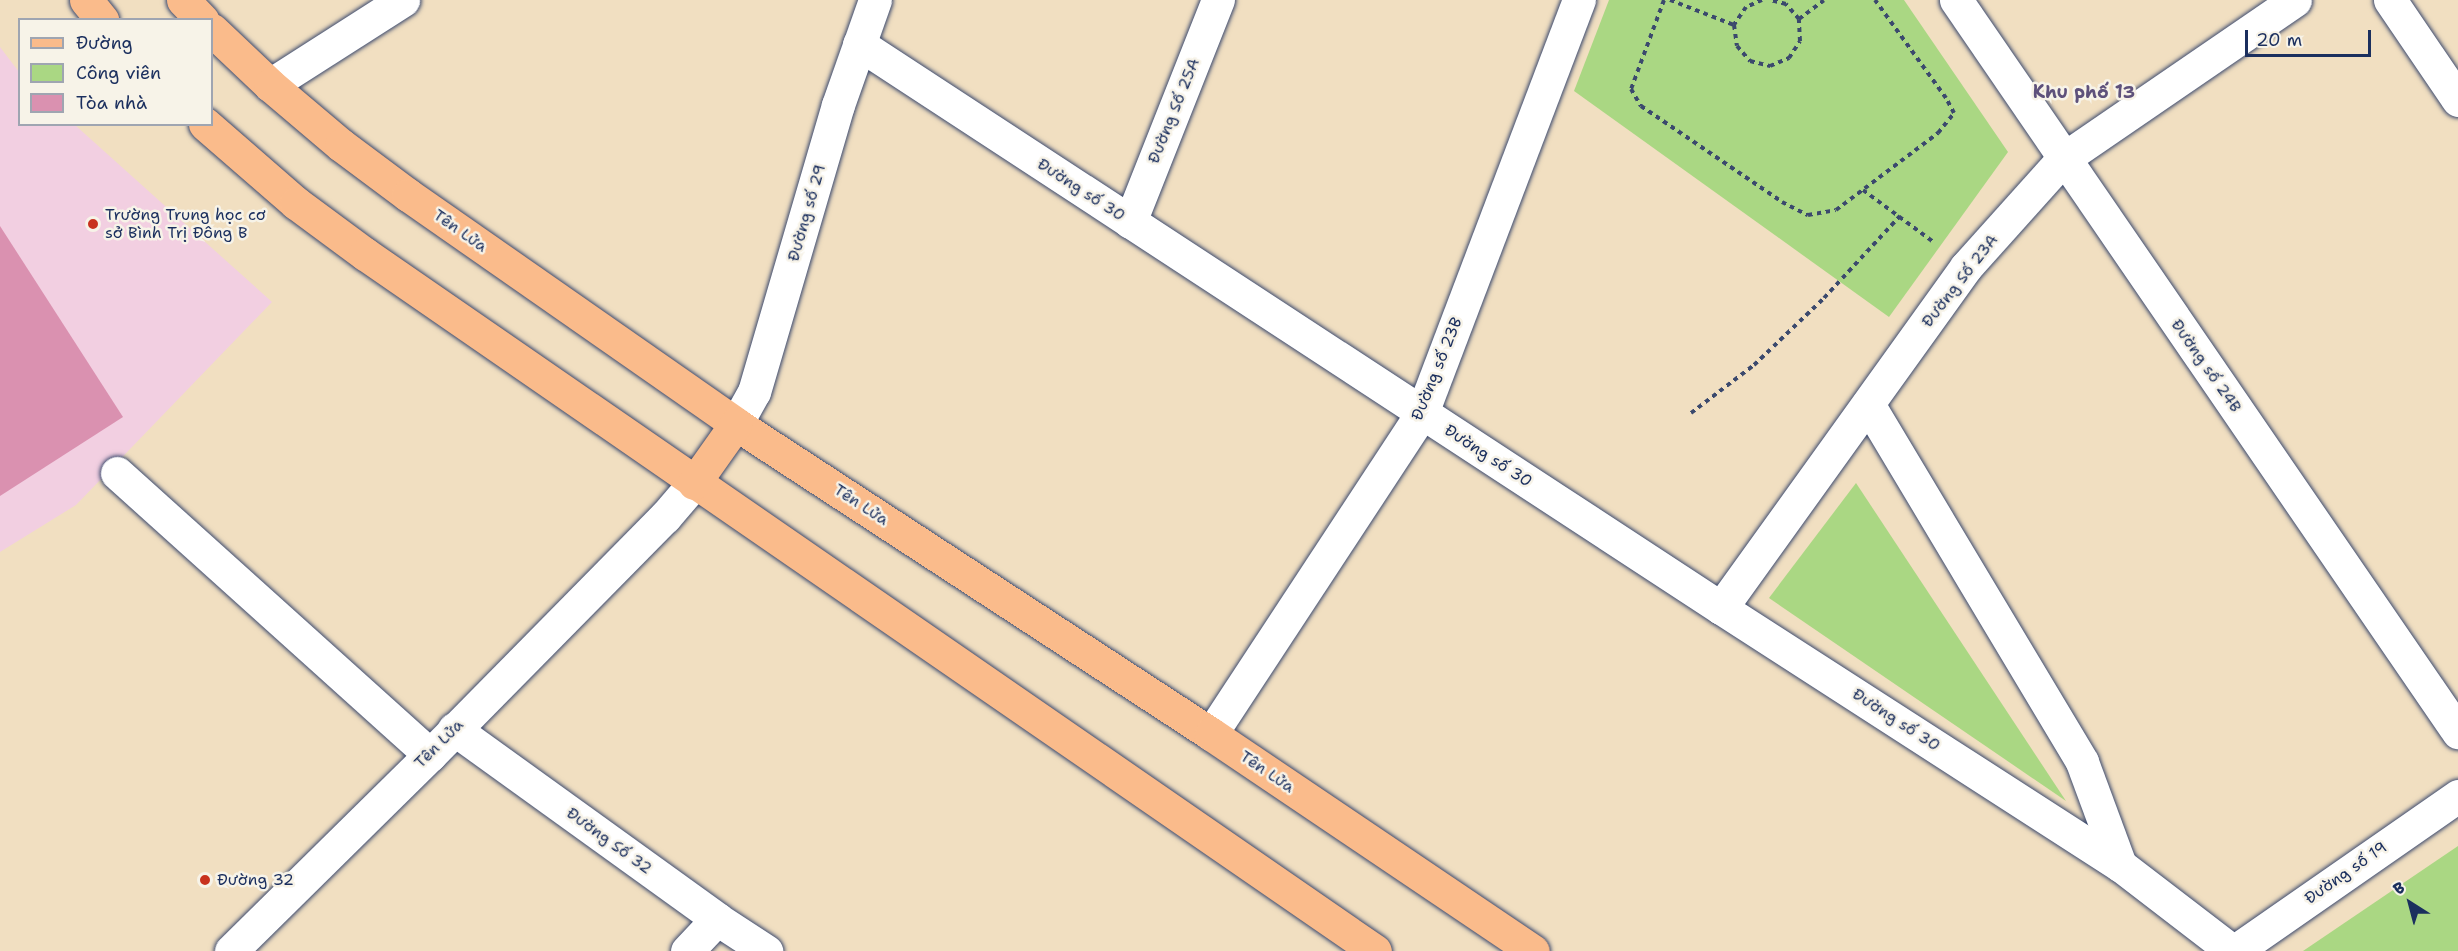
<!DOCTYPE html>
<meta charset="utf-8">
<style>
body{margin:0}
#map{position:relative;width:2458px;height:951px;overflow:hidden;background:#f1dfc1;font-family:"Shantell Sans",sans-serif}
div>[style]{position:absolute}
.built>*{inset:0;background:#f2cfe1}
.green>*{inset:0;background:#aad783}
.building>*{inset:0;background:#da91b0}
.path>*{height:4px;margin-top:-2px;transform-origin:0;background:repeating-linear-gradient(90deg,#3b496d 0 4.5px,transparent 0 9px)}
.roads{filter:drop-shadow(0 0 2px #3b496d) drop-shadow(0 0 2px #3b496d)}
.minor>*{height:33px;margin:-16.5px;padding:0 16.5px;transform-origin:16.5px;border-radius:16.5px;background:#fff}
.major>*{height:33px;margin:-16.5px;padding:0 16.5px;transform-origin:16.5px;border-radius:16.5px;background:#fabb8b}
.dots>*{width:16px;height:16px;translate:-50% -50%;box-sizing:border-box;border:3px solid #f7f3e8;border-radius:50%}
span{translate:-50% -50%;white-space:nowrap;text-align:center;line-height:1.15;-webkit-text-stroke:5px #f7f3e8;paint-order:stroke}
.street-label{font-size:16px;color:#1b2f5e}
.poi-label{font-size:16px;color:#1b2f5e}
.left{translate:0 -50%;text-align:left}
.neighbourhood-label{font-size:18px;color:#5e517b;font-weight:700}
.legend{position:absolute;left:18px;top:18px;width:195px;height:108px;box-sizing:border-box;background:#f7f3e8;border:2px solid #9fa5b1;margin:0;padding:8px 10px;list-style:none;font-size:18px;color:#1b2f5e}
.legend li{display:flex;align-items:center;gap:12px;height:30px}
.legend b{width:30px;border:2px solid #9fa5b1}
.north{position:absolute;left:2380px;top:873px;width:60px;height:60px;-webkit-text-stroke:4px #f7f3e8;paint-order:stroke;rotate:324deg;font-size:16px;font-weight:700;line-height:24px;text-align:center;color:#1b2f5e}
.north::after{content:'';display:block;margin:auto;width:21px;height:27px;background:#1b2f5e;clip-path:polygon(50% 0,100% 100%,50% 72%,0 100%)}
.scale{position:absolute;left:2245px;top:30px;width:126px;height:27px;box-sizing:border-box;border:3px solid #1b2f5e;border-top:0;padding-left:8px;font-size:18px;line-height:21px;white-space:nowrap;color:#1b2f5e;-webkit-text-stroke:4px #f7f3e8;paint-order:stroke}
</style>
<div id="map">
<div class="built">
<div style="clip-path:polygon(0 47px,19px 72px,20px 124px,75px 125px,272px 302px,76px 505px,0 552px)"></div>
</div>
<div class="green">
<div style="clip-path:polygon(1609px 0,1904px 0,2008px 152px,1889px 317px,1574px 91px)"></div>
<div style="clip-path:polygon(1856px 483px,2066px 801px,1769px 598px)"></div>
<div style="clip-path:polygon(2458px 846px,2458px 951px,2303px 951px)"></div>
</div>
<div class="building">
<div style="clip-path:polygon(0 226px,123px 417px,0 496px)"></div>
</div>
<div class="path">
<div style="left:1664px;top:0;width:95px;rotate:110.3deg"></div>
<div style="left:1631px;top:89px;width:20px;rotate:60deg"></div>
<div style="left:1641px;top:106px;width:171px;rotate:34.2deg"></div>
<div style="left:1782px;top:202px;width:29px;rotate:27deg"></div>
<div style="left:1808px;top:215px;width:28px;rotate:-10deg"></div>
<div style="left:1836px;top:210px;width:128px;rotate:-37deg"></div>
<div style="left:1938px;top:133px;width:26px;rotate:-51deg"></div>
<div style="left:1954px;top:113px;width:17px;rotate:-118deg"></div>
<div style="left:1946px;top:98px;width:121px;rotate:-125.9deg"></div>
<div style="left:1670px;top:0;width:69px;rotate:21.3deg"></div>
<div style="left:1762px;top:0;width:17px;rotate:156deg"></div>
<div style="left:1746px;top:7px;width:22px;rotate:124deg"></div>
<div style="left:1734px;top:25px;width:21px;rotate:82deg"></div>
<div style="left:1737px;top:46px;width:20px;rotate:49deg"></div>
<div style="left:1750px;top:61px;width:21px;rotate:14deg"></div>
<div style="left:1770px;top:66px;width:21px;rotate:-23deg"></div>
<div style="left:1789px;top:58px;width:20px;rotate:-57deg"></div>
<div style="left:1800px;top:41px;width:22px;rotate:-93deg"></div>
<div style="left:1799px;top:19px;width:20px;rotate:-131deg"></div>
<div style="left:1786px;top:4px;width:16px;rotate:-166deg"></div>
<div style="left:1799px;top:19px;width:31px;rotate:-37deg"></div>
<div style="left:1863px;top:190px;width:89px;rotate:36.4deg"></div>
<div style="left:1691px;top:413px;width:79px;rotate:-37.3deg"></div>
<div style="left:1754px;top:365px;width:97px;rotate:-43.7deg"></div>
<div style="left:1824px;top:298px;width:112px;rotate:-47.2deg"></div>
</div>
<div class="roads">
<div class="minor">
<div style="left:1956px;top:0;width:888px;rotate:55.56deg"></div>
<div style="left:2390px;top:0;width:121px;rotate:55.8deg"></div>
<div style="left:859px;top:44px;width:1030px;rotate:33.2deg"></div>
<div style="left:1721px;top:608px;width:475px;rotate:32.8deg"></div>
<div style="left:2120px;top:865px;width:141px;rotate:37.5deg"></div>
<div style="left:270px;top:85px;width:158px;rotate:-32.6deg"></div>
<div style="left:1130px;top:222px;width:239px;rotate:-68.4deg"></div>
<div style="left:1868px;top:404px;width:417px;rotate:59.1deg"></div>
<div style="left:2082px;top:762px;width:110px;rotate:69.7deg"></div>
<div style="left:736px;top:424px;width:37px;rotate:-61deg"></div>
<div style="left:754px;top:392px;width:299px;rotate:-73.7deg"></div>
<div style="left:838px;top:105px;width:111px;rotate:-70.6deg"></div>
<div style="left:117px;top:473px;width:421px;rotate:42deg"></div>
<div style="left:1721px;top:608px;width:420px;rotate:-54.3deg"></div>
<div style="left:1966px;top:267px;width:145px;rotate:-48.1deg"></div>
<div style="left:2063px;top:159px;width:281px;rotate:-34.4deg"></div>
<div style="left:454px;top:729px;width:324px;rotate:35.8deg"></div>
<div style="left:717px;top:919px;width:59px;rotate:33.1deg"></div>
<div style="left:1211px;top:734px;width:384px;rotate:-56.7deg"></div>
<div style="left:1422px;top:413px;width:442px;rotate:-69.2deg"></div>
<div style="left:231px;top:951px;width:279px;rotate:-44.6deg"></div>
<div style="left:430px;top:755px;width:334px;rotate:-45.4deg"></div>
<div style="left:665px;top:517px;width:45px;rotate:-49.5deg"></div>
<div style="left:687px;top:951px;width:44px;rotate:-46.8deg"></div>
<div style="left:2235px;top:951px;width:272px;rotate:-34.8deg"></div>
</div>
<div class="major">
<div style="left:86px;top:0;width:26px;rotate:51deg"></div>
<div style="left:183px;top:0;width:28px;rotate:46deg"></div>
<div style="left:212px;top:30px;width:80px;rotate:43.5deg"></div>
<div style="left:270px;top:85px;width:93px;rotate:40.2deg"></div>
<div style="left:341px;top:145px;width:84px;rotate:36.7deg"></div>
<div style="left:408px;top:195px;width:400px;rotate:34.9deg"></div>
<div style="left:736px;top:424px;width:567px;rotate:33.13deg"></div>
<div style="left:1211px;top:734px;width:388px;rotate:34deg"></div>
<div style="left:205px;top:124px;width:121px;rotate:41deg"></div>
<div style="left:296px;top:203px;width:86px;rotate:36.5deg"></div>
<div style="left:365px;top:254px;width:1227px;rotate:34.61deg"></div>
<div style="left:694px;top:483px;width:72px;rotate:-54.6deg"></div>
</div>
</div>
<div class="dots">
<div style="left:93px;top:224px;background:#c8321e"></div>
<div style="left:205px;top:880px;background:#c8321e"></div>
</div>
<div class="street-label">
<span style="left:1174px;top:111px;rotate:-68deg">Đường Số 25A</span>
<span style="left:1081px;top:190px;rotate:33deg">Đường số 30</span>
<span style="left:807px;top:213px;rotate:-74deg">Đường số 29</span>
<span style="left:460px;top:231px;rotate:35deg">Tên Lửa</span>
<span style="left:1960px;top:281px;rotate:-52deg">Đường Số 23A</span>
<span style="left:2206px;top:366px;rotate:55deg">Đường số 24B</span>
<span style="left:1437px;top:369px;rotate:-68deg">Đường số 23B</span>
<span style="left:1488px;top:456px;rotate:33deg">Đường số 30</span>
<span style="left:861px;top:505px;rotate:33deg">Tên Lửa</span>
<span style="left:1896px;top:720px;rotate:33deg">Đường số 30</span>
<span style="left:439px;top:744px;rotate:-45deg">Tên Lửa</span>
<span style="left:1267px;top:772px;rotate:34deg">Tên Lửa</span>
<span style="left:609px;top:841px;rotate:36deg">Đường Số 32</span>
<span style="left:2346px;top:873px;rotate:-35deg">Đường số 19</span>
</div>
<div class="poi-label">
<span class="left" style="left:105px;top:224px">Trường Trung học cơ<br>sở Bình Trị Đông B</span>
<span class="left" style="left:217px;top:880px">Đường 32</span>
</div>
<div class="neighbourhood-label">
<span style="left:2084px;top:92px">Khu phố 13</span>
</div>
<ul class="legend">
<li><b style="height:8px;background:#fabb8b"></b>Đường</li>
<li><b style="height:16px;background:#aad783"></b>Công viên</li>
<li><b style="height:16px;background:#da91b0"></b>Tòa nhà</li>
</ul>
<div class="north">B</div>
<div class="scale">20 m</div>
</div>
